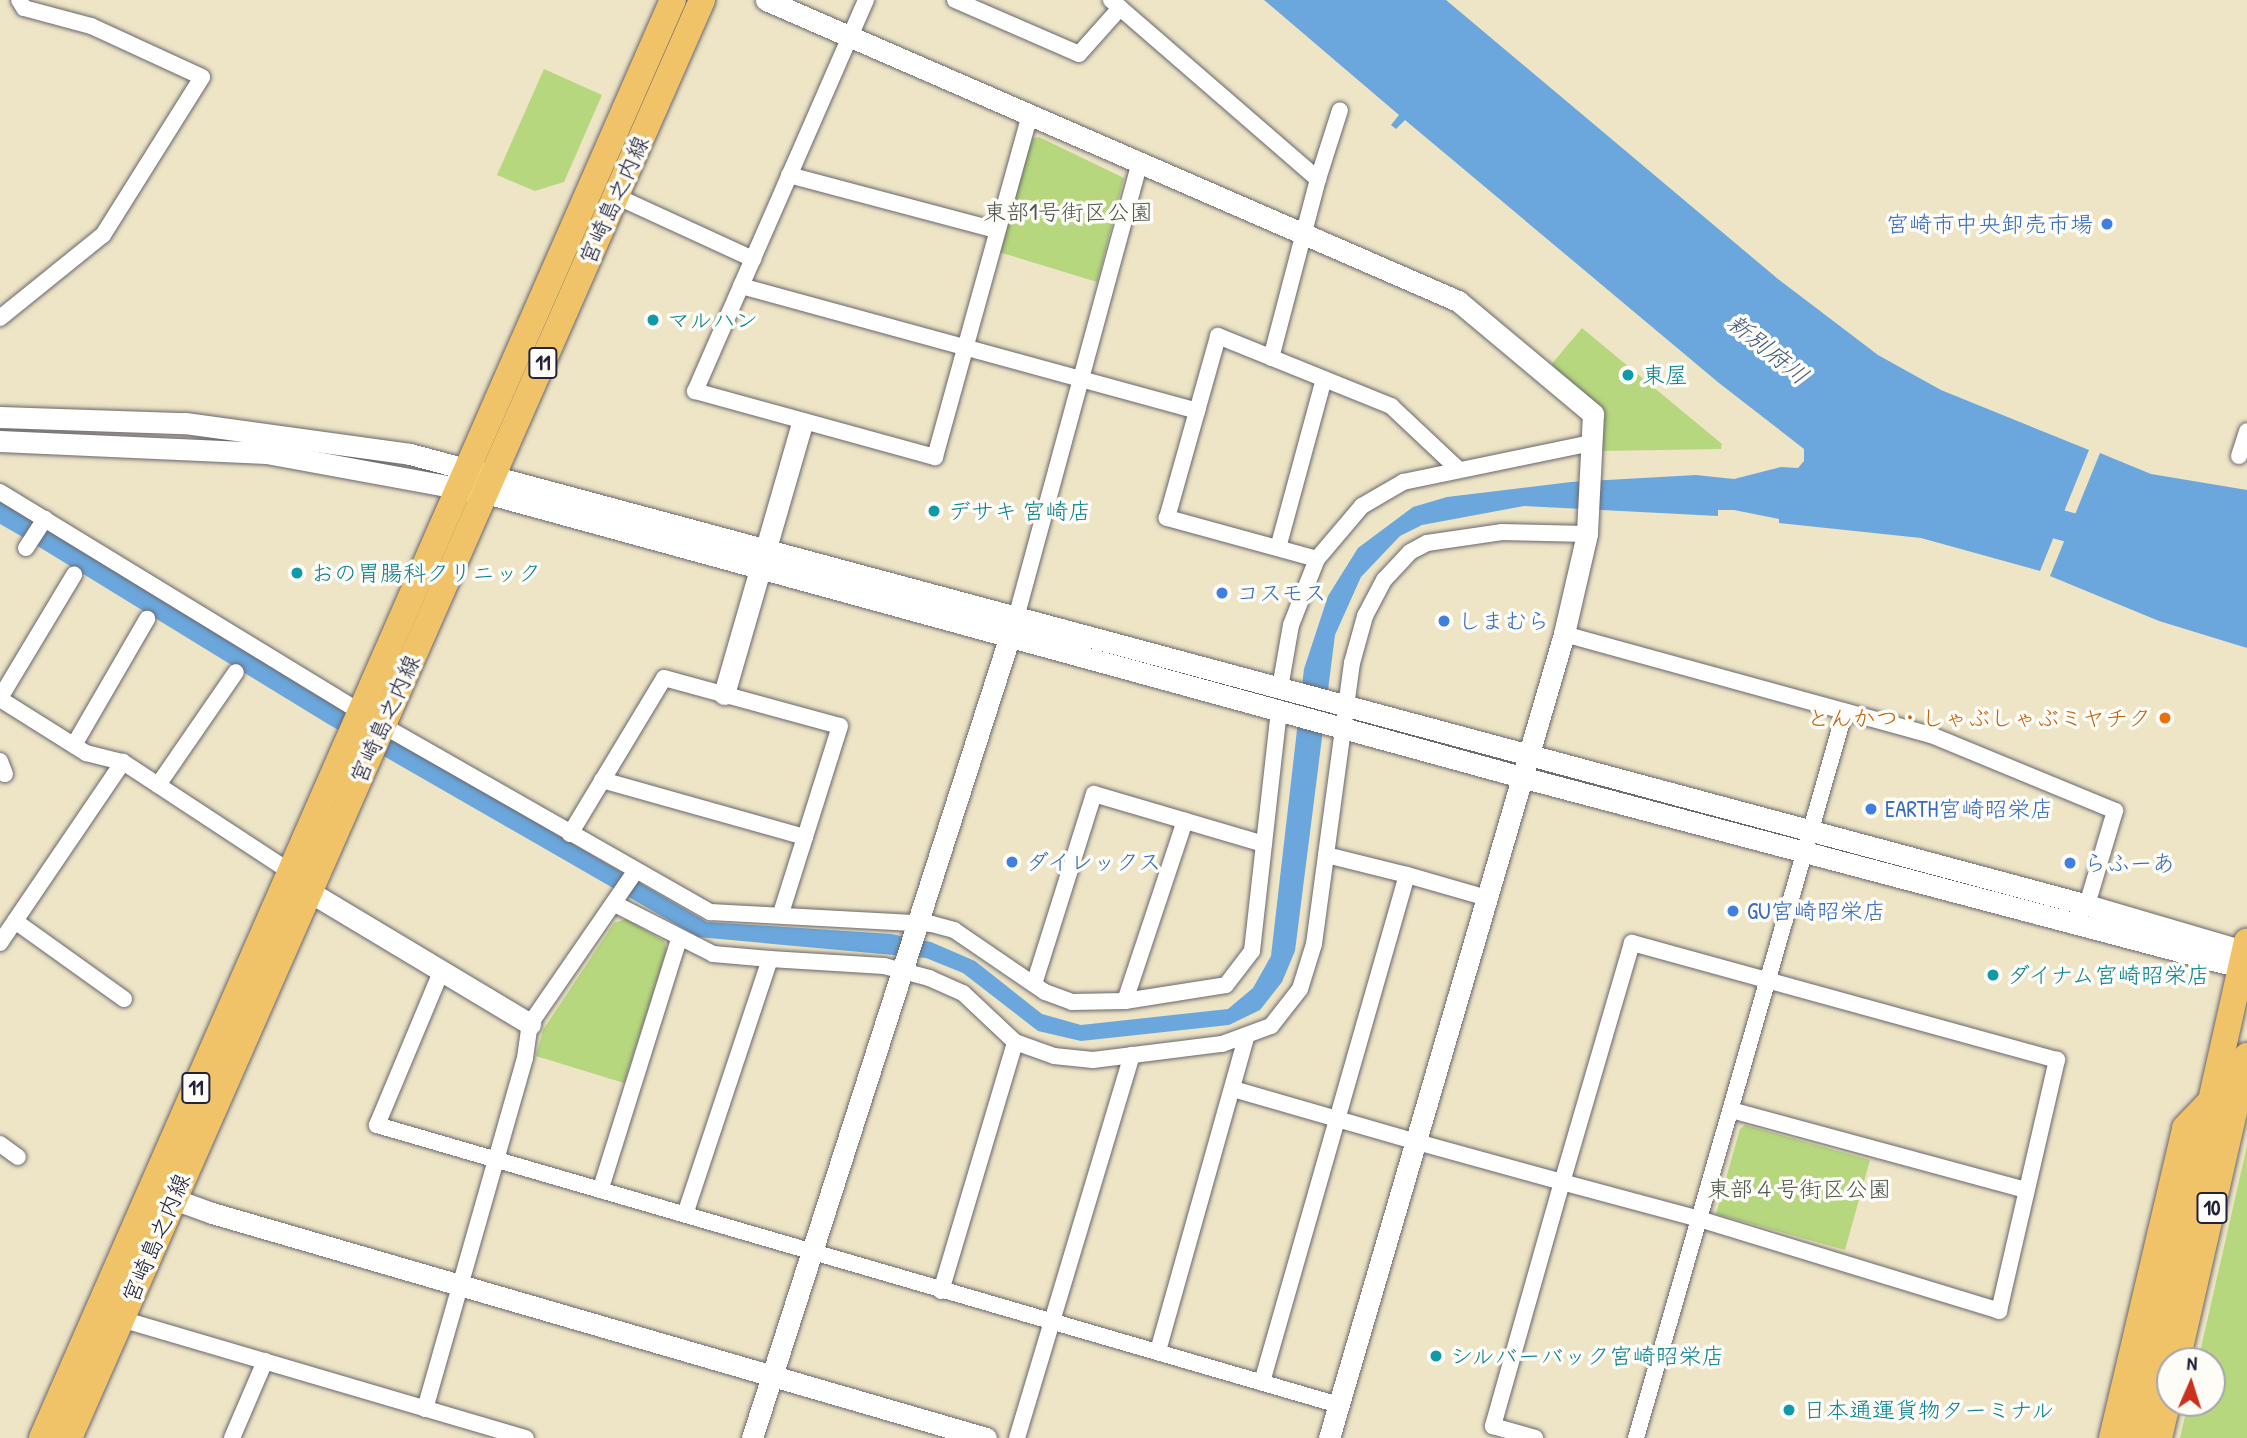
<!DOCTYPE html>
<meta charset="utf-8">
<style>
body{margin:0}
#map{position:relative;width:2247px;height:1438px;overflow:hidden;background:#eee5c7;font-family:"Patrick Hand","Klee One",sans-serif}
div>[style]{position:absolute}
.green>*{inset:0;background:#b6d77e}
.water>*{inset:0;background:#6ba7dc}
.river>*{height:30px;margin:-15px;padding:0 15px;transform-origin:15px;border-radius:15px;background:#6ba7dc}
.roads{filter:drop-shadow(0 0 2px #69666c) drop-shadow(0 0 2px #69666c)}
.minor>*{height:16px;margin:-8px;padding:0 8px;transform-origin:8px;border-radius:8px;background:#fff}
.tertiary>*{height:21px;margin:-10.5px;padding:0 10.5px;transform-origin:10.5px;border-radius:10.5px;background:#fff}
.primary>*{height:26px;margin:-13px;padding:0 13px;transform-origin:13px;border-radius:13px;background:#f1c369}
.dots>*{width:19px;height:19px;translate:-50% -50%;box-sizing:border-box;border:4px solid #fdfcf7;border-radius:50%}
span{translate:-50% -50%;white-space:nowrap;text-align:center;line-height:1.15;-webkit-text-stroke:7px #fdfcf7;paint-order:stroke}
.shield-label span{padding:2px 5px;background:#fdfcf7;border:2px solid;border-radius:5px;-webkit-text-stroke-width:0}
.shield-label{font-size:21px;color:#22223b;font-weight:700}
.street-label{font-size:23px;color:#22223b}
.park-label{font-size:23px;color:#4e584f}
.shop-label{font-size:23px;color:#366cbe}
.right{translate:-100% -50%;text-align:right}
.left{translate:0 -50%;text-align:left}
.culture-label{font-size:23px;color:#0d838f}
.food-label{font-size:23px;color:#c56008}
.water-label{font-size:24px;color:#3f577b;font-style:italic}
.north{position:absolute;left:2156px;top:1347px;width:70px;height:70px;box-sizing:border-box;background:#fdfcf7;border:2px solid #a5a5ac;border-radius:50%;rotate:3deg;font-size:19px;font-weight:700;line-height:28px;text-align:center;color:#22223b}
.north::after{content:'';display:block;margin:auto;width:24px;height:32px;background:#c8321e;clip-path:polygon(50% 0,100% 100%,50% 72%,0 100%)}
</style>
<div id="map">
<div class="green">
<div style="clip-path:polygon(544px 69px,602px 95px,564px 182px,535px 191px,497px 175px)"></div>
<div style="clip-path:polygon(1039px 137px,1124px 178px,1097px 282px,999px 252px,1031px 139px)"></div>
<div style="clip-path:polygon(1582px 328px,1722px 444px,1721px 449px,1601px 451px,1603px 413px,1550px 366px)"></div>
<div style="clip-path:polygon(626px 919px,664px 941px,667px 950px,624px 1083px,536px 1056px,543px 1030px,614px 923px)"></div>
<div style="clip-path:polygon(1745px 1125px,1870px 1160px,1845px 1250px,1716px 1214px,1740px 1129px)"></div>
<div style="clip-path:polygon(2247px 1146px,2247px 1438px,2180px 1438px,2188px 1403px,2212px 1403px,2212px 1361px,2198px 1361px)"></div>
</div>
<div class="water">
<div style="clip-path:polygon(1264px 0,1446px 0,1778px 279px,1878px 355px,1941px 390px,2089px 450px,2040px 571px,1921px 538px,1779px 523px,1779px 519px,1734px 510px,1718px 510px,1718px 516px,1524px 506px,1422px 525px,1400px 536px,1361px 577px,1335px 635px,1295px 951px,1282px 982px,1260px 1010px,1229px 1025px,1081px 1041px,1038px 1031px,963px 973px,926px 958px,698px 937px,328px 724px,31px 542px,42px 526px,308px 690px,707px 922px,891px 934px,931px 942px,975px 961px,1042px 1014px,1081px 1025px,1228px 1009px,1253px 988px,1271px 956px,1304px 669px,1328px 596px,1358px 548px,1413px 507px,1447px 497px,1571px 482px,1696px 475px,1734px 479px,1781px 467px,1798px 468px,1804px 461px,1804px 449px,1719px 383px,1405px 120px,1396px 129px,1391px 125px,1399px 115px)"></div>
<div style="clip-path:polygon(2100px 453px,2151px 474px,2247px 490px,2247px 648px,2159px 621px,2050px 576px)"></div>
<div style="clip-path:polygon(0 502px,38px 524px,28px 540px,0 524px)"></div>
</div>
<div class="river">
<div style="left:2021px;top:514px;width:90px;rotate:15.4deg"></div>
</div>
<div class="roads">
<div class="minor">
<div style="left:866px;top:0;width:427px;rotate:113.6deg"></div>
<div style="left:695px;top:391px;width:249px;rotate:15.4deg"></div>
<div style="left:935px;top:457px;width:355px;rotate:-74.5deg"></div>
<div style="left:955px;top:0;width:135px;rotate:23.5deg"></div>
<div style="left:1079px;top:54px;width:62px;rotate:-48.3deg"></div>
<div style="left:1111px;top:0;width:274px;rotate:40.9deg"></div>
<div style="left:1318px;top:179px;width:185px;rotate:104.7deg"></div>
<div style="left:789px;top:175px;width:213px;rotate:14.9deg"></div>
<div style="left:1318px;top:179px;width:72px;rotate:-72.3deg"></div>
<div style="left:616px;top:196px;width:151px;rotate:24.7deg"></div>
<div style="left:741px;top:286px;width:473px;rotate:15.3deg"></div>
<div style="left:0;top:318px;width:132px;rotate:-38.9deg"></div>
<div style="left:103px;top:235px;width:186px;rotate:-57.9deg"></div>
<div style="left:202px;top:77px;width:122px;rotate:-155.3deg"></div>
<div style="left:91px;top:26px;width:69px;rotate:-165deg"></div>
<div style="left:24px;top:8px;width:9px;rotate:-122deg"></div>
<div style="left:2239px;top:456px;width:26px;rotate:-72deg"></div>
<div style="left:0;top:492px;width:447px;rotate:31.4deg"></div>
<div style="left:382px;top:725px;width:378px;rotate:29.7deg"></div>
<div style="left:710px;top:912px;width:222px;rotate:3.1deg"></div>
<div style="left:932px;top:924px;width:23px;rotate:15deg"></div>
<div style="left:954px;top:930px;width:110px;rotate:34.3deg"></div>
<div style="left:1045px;top:992px;width:29px;rotate:20deg"></div>
<div style="left:1072px;top:1002px;width:53px;rotate:-1.1deg"></div>
<div style="left:1125px;top:1001px;width:102px;rotate:-9deg"></div>
<div style="left:1226px;top:985px;width:43px;rotate:-52.6deg"></div>
<div style="left:1252px;top:951px;width:244px;rotate:-83.6deg"></div>
<div style="left:26px;top:548px;width:35px;rotate:-57deg"></div>
<div style="left:1278px;top:548px;width:175px;rotate:-74.8deg"></div>
<div style="left:1317px;top:559px;width:156px;rotate:-164.7deg"></div>
<div style="left:1167px;top:518px;width:189px;rotate:-74.3deg"></div>
<div style="left:1218px;top:336px;width:187px;rotate:22deg"></div>
<div style="left:1391px;top:406px;width:91px;rotate:43.2deg"></div>
<div style="left:1016px;top:618px;width:472px;rotate:-74.8deg"></div>
<div style="left:1564px;top:634px;width:381px;rotate:15.4deg"></div>
<div style="left:1931px;top:735px;width:199px;rotate:22.4deg"></div>
<div style="left:2115px;top:811px;width:98px;rotate:106.6deg"></div>
<div style="left:1280px;top:688px;width:64px;rotate:-80.1deg"></div>
<div style="left:1291px;top:625px;width:71px;rotate:-68.5deg"></div>
<div style="left:1317px;top:559px;width:70px;rotate:-49.7deg"></div>
<div style="left:1362px;top:506px;width:48px;rotate:-30.3deg"></div>
<div style="left:1403px;top:482px;width:193px;rotate:-11.7deg"></div>
<div style="left:0;top:698px;width:144px;rotate:-59deg"></div>
<div style="left:0;top:699px;width:102px;rotate:32.1deg"></div>
<div style="left:86px;top:753px;width:38px;rotate:14deg"></div>
<div style="left:123px;top:762px;width:202px;rotate:33.3deg"></div>
<div style="left:74px;top:745px;width:146px;rotate:-59.9deg"></div>
<div style="left:0;top:761px;width:14px;rotate:69deg"></div>
<div style="left:602px;top:780px;width:211px;rotate:15.7deg"></div>
<div style="left:158px;top:785px;width:137px;rotate:-55.4deg"></div>
<div style="left:570px;top:834px;width:182px;rotate:-58.9deg"></div>
<div style="left:664px;top:678px;width:182px;rotate:15.3deg"></div>
<div style="left:840px;top:726px;width:196px;rotate:107.5deg"></div>
<div style="left:1407px;top:875px;width:83px;rotate:16deg"></div>
<div style="left:615px;top:904px;width:110px;rotate:27deg"></div>
<div style="left:713px;top:954px;width:57px;rotate:5deg"></div>
<div style="left:770px;top:959px;width:269px;rotate:108.4deg"></div>
<div style="left:15px;top:921px;width:134px;rotate:35.6deg"></div>
<div style="left:0;top:943px;width:219px;rotate:-55.8deg"></div>
<div style="left:770px;top:959px;width:114px;rotate:3.5deg"></div>
<div style="left:884px;top:966px;width:47px;rotate:14.9deg"></div>
<div style="left:929px;top:978px;width:37px;rotate:24deg"></div>
<div style="left:963px;top:993px;width:71px;rotate:43.3deg"></div>
<div style="left:1015px;top:1042px;width:41px;rotate:19.7deg"></div>
<div style="left:1054px;top:1056px;width:39px;rotate:6deg"></div>
<div style="left:1093px;top:1060px;width:130px;rotate:-7.1deg"></div>
<div style="left:1222px;top:1044px;width:52px;rotate:-20.2deg"></div>
<div style="left:1271px;top:1026px;width:47px;rotate:-51.9deg"></div>
<div style="left:1300px;top:989px;width:47px;rotate:-72.7deg"></div>
<div style="left:1314px;top:944px;width:90px;rotate:-82.3deg"></div>
<div style="left:441px;top:972px;width:166px;rotate:112.7deg"></div>
<div style="left:377px;top:1125px;width:1002px;rotate:16.23deg"></div>
<div style="left:1035px;top:981px;width:196px;rotate:-72.5deg"></div>
<div style="left:1094px;top:794px;width:177px;rotate:16.4deg"></div>
<div style="left:1125px;top:1001px;width:190px;rotate:-71.6deg"></div>
<div style="left:1233px;top:1089px;width:191px;rotate:16.1deg"></div>
<div style="left:1417px;top:1142px;width:150px;rotate:15.4deg"></div>
<div style="left:1562px;top:1182px;width:142px;rotate:15.1deg"></div>
<div style="left:1699px;top:1219px;width:314px;rotate:17deg"></div>
<div style="left:1999px;top:1311px;width:258px;rotate:-77deg"></div>
<div style="left:2057px;top:1060px;width:441px;rotate:-164.6deg"></div>
<div style="left:1632px;top:943px;width:249px;rotate:106.3deg"></div>
<div style="left:1562px;top:1182px;width:254px;rotate:105.8deg"></div>
<div style="left:1493px;top:1426px;width:44px;rotate:15.9deg"></div>
<div style="left:1731px;top:1110px;width:306px;rotate:15.2deg"></div>
<div style="left:0;top:1144px;width:22px;rotate:36deg"></div>
<div style="left:601px;top:1188px;width:261px;rotate:-72.6deg"></div>
<div style="left:941px;top:1291px;width:260px;rotate:-73.4deg"></div>
<div style="left:121px;top:1319px;width:422px;rotate:16.4deg"></div>
<div style="left:1158px;top:1351px;width:325px;rotate:-74.3deg"></div>
<div style="left:1262px;top:1382px;width:527px;rotate:-74.04deg"></div>
<div style="left:1407px;top:875px;width:83px;rotate:-166.1deg"></div>
<div style="left:1326px;top:855px;width:194px;rotate:-82.3deg"></div>
<div style="left:1352px;top:663px;width:49px;rotate:-74.5deg"></div>
<div style="left:1365px;top:616px;width:41px;rotate:-62.2deg"></div>
<div style="left:1384px;top:580px;width:38px;rotate:-47deg"></div>
<div style="left:1410px;top:552px;width:19px;rotate:-28deg"></div>
<div style="left:1427px;top:543px;width:76px;rotate:-8.3deg"></div>
<div style="left:1502px;top:532px;width:85px;rotate:1.3deg"></div>
<div style="left:425px;top:1409px;width:365px;rotate:-74.1deg"></div>
<div style="left:525px;top:1058px;width:34px;rotate:-82deg"></div>
<div style="left:530px;top:1024px;width:185px;rotate:-55.4deg"></div>
<div style="left:232px;top:1438px;width:84px;rotate:-66.8deg"></div>
<div style="left:1017px;top:1438px;width:400px;rotate:-73.3deg"></div>
<div style="left:1636px;top:1438px;width:756px;rotate:-73.96deg"></div>
</div>
<div class="tertiary">
<div style="left:766px;top:0;width:755px;rotate:23.51deg"></div>
<div style="left:1458px;top:301px;width:176px;rotate:39.9deg"></div>
<div style="left:1593px;top:414px;width:120px;rotate:92.9deg"></div>
<div style="left:1587px;top:534px;width:103px;rotate:103deg"></div>
<div style="left:1564px;top:634px;width:838px;rotate:106.29deg"></div>
<div style="left:0;top:417px;width:185px;rotate:1.9deg"></div>
<div style="left:185px;top:423px;width:227px;rotate:7.8deg"></div>
<div style="left:410px;top:454px;width:1737px;rotate:15.05deg"></div>
<div style="left:2087px;top:905px;width:167px;rotate:16.4deg"></div>
<div style="left:0;top:441px;width:267px;rotate:2.6deg"></div>
<div style="left:267px;top:453px;width:223px;rotate:10.4deg"></div>
<div style="left:486px;top:493px;width:1073px;rotate:15.34deg"></div>
<div style="left:1521px;top:777px;width:751px;rotate:14.81deg"></div>
<div style="left:766px;top:548px;width:130px;rotate:-73.9deg"></div>
<div style="left:724px;top:694px;width:130px;rotate:-73.9deg"></div>
<div style="left:308px;top:891px;width:259px;rotate:30.9deg"></div>
<div style="left:160px;top:1194px;width:55px;rotate:20.1deg"></div>
<div style="left:212px;top:1213px;width:806px;rotate:16.21deg"></div>
<div style="left:752px;top:1438px;width:856px;rotate:-72.18deg"></div>
</div>
<div class="primary">
<div style="left:2177px;top:1361px;width:313px;rotate:-77.1deg"></div>
<div style="left:42px;top:1438px;width:1570px;rotate:-66.31deg"></div>
<div style="left:69px;top:1438px;width:1571px;rotate:-66.24deg"></div>
<div style="left:2112px;top:1438px;width:318px;rotate:-76.7deg"></div>
<div style="left:2185px;top:1128px;width:36px;rotate:-46deg"></div>
<div style="left:2135px;top:1438px;width:509px;rotate:-77.3deg"></div>
<div style="left:2159px;top:1438px;width:48px;rotate:-76.8deg"></div>
</div>
</div>
<div class="dots">
<div style="left:2107px;top:224px;background:#3f7fe0"></div>
<div style="left:653px;top:320px;background:#0f9aa8"></div>
<div style="left:1628px;top:375px;background:#0f9aa8"></div>
<div style="left:934px;top:511px;background:#0f9aa8"></div>
<div style="left:297px;top:573px;background:#0f9aa8"></div>
<div style="left:1222px;top:593px;background:#3f7fe0"></div>
<div style="left:1444px;top:621px;background:#3f7fe0"></div>
<div style="left:2165px;top:718px;background:#e8710a"></div>
<div style="left:1871px;top:809px;background:#3f7fe0"></div>
<div style="left:1012px;top:862px;background:#3f7fe0"></div>
<div style="left:2070px;top:863px;background:#3f7fe0"></div>
<div style="left:1733px;top:911px;background:#3f7fe0"></div>
<div style="left:1993px;top:975px;background:#0f9aa8"></div>
<div style="left:1436px;top:1356px;background:#0f9aa8"></div>
<div style="left:1789px;top:1410px;background:#0f9aa8"></div>
</div>
<div class="shield-label">
<span style="left:543px;top:363px">11</span>
<span style="left:196px;top:1088px">11</span>
<span style="left:2212px;top:1208px">10</span>
</div>
<div class="street-label">
<span style="left:614px;top:200px;rotate:-66deg">宮崎島之内線</span>
<span style="left:385px;top:719px;rotate:-66deg">宮崎島之内線</span>
<span style="left:156px;top:1238px;rotate:-67deg">宮崎島之内線</span>
</div>
<div class="park-label">
<span style="left:1068px;top:212px">東部1号街区公園</span>
<span style="left:1799px;top:1189px">東部４号街区公園</span>
</div>
<div class="shop-label">
<span class="right" style="left:2093px;top:224px">宮崎市中央卸売市場</span>
<span class="left" style="left:1236px;top:593px">コスモス</span>
<span class="left" style="left:1458px;top:621px">しまむら</span>
<span class="left" style="left:1885px;top:809px">EARTH宮崎昭栄店</span>
<span class="left" style="left:1026px;top:862px">ダイレックス</span>
<span class="left" style="left:2084px;top:863px">らふーあ</span>
<span class="left" style="left:1747px;top:911px">GU宮崎昭栄店</span>
</div>
<div class="culture-label">
<span class="left" style="left:667px;top:320px">マルハン</span>
<span class="left" style="left:1642px;top:375px">東屋</span>
<span class="left" style="left:948px;top:511px">デサキ 宮崎店</span>
<span class="left" style="left:311px;top:573px">おの胃腸科クリニック</span>
<span class="left" style="left:2007px;top:975px">ダイナム宮崎昭栄店</span>
<span class="left" style="left:1450px;top:1356px">シルバーバック宮崎昭栄店</span>
<span class="left" style="left:1803px;top:1410px">日本通運貨物ターミナル</span>
</div>
<div class="food-label">
<span class="right" style="left:2151px;top:718px">とんかつ・しゃぶしゃぶミヤチク</span>
</div>
<div class="water-label">
<span style="left:1768px;top:349px;rotate:39deg">新別府川</span>
</div>
<div class="north">N</div>
</div>
